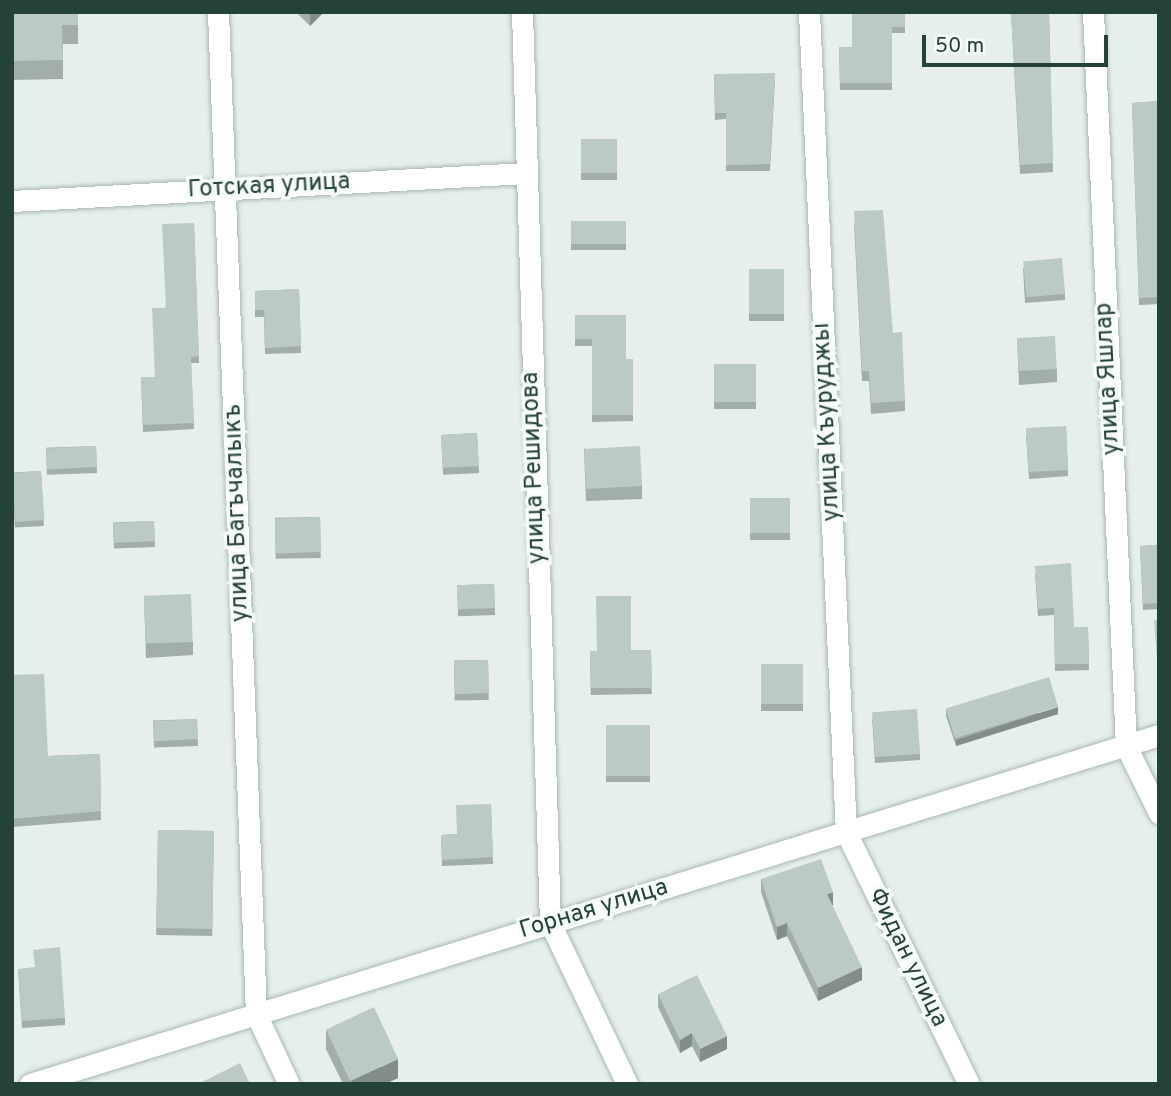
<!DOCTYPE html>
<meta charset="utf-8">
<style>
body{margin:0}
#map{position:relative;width:1171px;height:1096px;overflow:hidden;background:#e6efeb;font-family:Overpass,sans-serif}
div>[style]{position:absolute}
.roads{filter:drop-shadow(0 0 2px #a8b8b2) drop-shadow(0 0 2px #a8b8b2)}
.minor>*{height:21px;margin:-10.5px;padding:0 10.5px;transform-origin:10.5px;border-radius:10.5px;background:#fff}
.wall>*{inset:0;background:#a1aea9;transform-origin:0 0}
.shaded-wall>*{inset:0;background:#838d89}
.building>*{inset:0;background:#bbcac4;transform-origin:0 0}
span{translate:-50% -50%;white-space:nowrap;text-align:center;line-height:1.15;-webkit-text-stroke:7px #f7fbf9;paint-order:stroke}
.street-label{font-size:24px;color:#24423a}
.frame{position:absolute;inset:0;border:14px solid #24423a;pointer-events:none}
.scale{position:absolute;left:922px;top:35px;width:186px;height:32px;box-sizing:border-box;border:4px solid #24423a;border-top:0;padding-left:9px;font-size:21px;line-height:24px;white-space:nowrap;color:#24423a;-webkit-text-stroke:5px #f7fbf9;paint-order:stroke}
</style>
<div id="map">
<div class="roads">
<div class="minor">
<div style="left:218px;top:12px;width:1003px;rotate:87.83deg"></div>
<div style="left:256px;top:1014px;width:77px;rotate:64.8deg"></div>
<div style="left:522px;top:12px;width:911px;rotate:88.24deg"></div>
<div style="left:550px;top:923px;width:178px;rotate:64.4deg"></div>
<div style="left:809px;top:12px;width:821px;rotate:87.42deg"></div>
<div style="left:846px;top:832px;width:280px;rotate:64deg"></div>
<div style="left:1093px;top:12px;width:735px;rotate:87.43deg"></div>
<div style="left:1126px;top:746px;width:75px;rotate:63.8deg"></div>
<div style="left:12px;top:201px;width:514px;rotate:-3.12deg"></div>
<div style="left:30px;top:1084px;width:1182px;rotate:-17.18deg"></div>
</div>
</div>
<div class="wall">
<div style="clip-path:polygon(12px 12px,78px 12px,78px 44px,63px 44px,63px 79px,12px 80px)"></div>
<div style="clip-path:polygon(296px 12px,324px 12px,310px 26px)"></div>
<div style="clip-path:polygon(905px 12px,905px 33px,892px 33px,892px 90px,840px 90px,839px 47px,852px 47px)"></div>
<div style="clip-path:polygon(1011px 12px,1049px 12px,1053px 172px,1020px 174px)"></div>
<div style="clip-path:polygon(714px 74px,775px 80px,770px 171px,726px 171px,726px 119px,715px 120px)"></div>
<div style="clip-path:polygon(1159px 101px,1159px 304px,1139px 305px,1132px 103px)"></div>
<div style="left:581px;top:139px;width:36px;height:41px"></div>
<div style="left:626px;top:221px;width:29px;height:55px;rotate:90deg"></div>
<div style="clip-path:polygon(854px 222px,905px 401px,905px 411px,871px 414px,869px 381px,862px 381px)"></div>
<div style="clip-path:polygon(194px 223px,199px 363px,191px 363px,194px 429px,143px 432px,141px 377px,155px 377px,165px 308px)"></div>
<div style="clip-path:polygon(1023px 268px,1065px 294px,1065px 300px,1025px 303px)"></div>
<div style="left:749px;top:269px;width:35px;height:52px"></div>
<div style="clip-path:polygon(299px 289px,301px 353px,265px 354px,264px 317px,255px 317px,255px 291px)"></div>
<div style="clip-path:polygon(575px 315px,626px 359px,633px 359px,633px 421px,592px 422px,592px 346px,575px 346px)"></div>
<div style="clip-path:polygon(1017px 338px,1057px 369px,1057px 382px,1019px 385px)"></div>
<div style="left:756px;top:364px;width:45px;height:42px;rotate:90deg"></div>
<div style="clip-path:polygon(1066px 426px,1068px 476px,1029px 479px,1026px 435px)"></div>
<div style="left:477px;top:433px;width:40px;height:36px;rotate:87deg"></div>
<div style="left:96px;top:446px;width:27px;height:50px;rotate:88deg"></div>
<div style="clip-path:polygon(584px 448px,642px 486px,642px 499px,586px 501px)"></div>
<div style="left:41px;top:471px;width:55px;height:29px;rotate:87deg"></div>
<div style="left:790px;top:498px;width:42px;height:40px;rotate:90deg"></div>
<div style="left:320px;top:517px;width:41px;height:45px;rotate:89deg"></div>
<div style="left:154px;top:521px;width:26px;height:41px;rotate:88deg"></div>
<div style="clip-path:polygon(1159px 545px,1159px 609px,1143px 610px,1140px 546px)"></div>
<div style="clip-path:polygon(1035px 573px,1074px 627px,1088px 627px,1089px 670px,1055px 671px,1054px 615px,1038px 616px)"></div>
<div style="left:494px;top:584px;width:31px;height:37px;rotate:88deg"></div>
<div style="clip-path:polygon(144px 597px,193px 642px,193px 655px,146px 658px)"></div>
<div style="left:651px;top:650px;width:44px;height:61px;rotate:89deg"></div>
<div style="left:488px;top:660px;width:40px;height:34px;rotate:89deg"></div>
<div style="left:761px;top:664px;width:42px;height:47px"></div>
<div style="clip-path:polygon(12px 675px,48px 756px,100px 754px,101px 820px,12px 827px)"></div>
<div style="clip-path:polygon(946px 709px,1058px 714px,956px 746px,946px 716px)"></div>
<div style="clip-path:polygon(872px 718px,920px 754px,920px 760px,875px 763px)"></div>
<div style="left:197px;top:719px;width:27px;height:44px;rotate:88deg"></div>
<div style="left:606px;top:725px;width:44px;height:57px"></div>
<div style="clip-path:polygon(491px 804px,493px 864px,442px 866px,441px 835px,457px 834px)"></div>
<div style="left:214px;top:831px;width:105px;height:56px;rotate:91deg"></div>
<div style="clip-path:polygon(761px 879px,833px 905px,832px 905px,862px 980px,818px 1001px,787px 936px,777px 940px,761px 892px)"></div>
<div style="clip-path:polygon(18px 969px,65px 1018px,65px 1025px,22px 1028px)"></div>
<div style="clip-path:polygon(658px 994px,727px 1049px,700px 1062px,692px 1046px,680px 1053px,658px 1007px)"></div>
<div style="clip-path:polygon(326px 1030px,398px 1078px,385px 1084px,343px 1084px,326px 1049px)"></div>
</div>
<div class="shaded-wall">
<div style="clip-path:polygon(310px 12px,324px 12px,310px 26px)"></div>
<div style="clip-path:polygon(1058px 707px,1058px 714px,956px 746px,956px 740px)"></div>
<div style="clip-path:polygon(833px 892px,833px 905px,827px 907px,827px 894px)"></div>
<div style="clip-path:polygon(787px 923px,787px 936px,777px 940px,777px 927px)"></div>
<div style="clip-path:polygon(862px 967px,862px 980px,818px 1001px,818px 988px)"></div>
<div style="clip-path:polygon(692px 1033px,692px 1046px,680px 1053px,680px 1040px)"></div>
<div style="clip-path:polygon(727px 1036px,727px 1049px,700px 1062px,700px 1049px)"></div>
<div style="clip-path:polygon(398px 1059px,398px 1078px,385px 1084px,351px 1084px,351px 1081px)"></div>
</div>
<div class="building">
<div style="clip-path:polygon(12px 12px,78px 12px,78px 25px,62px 25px,63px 60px,12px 61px)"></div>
<div style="clip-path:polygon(852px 12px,905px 12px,905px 27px,892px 27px,892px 83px,840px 83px,839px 47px,852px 47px)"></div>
<div style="clip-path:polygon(1011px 12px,1049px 12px,1053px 163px,1020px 165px)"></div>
<div style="clip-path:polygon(775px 73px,770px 164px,726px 165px,726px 113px,715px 113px,714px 74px)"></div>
<div style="clip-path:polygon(1159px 101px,1159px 297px,1139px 298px,1132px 103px)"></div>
<div style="left:581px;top:139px;width:36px;height:34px"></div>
<div style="clip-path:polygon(883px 210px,893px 333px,902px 332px,905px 401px,871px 403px,869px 371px,862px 371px,854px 211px)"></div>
<div style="left:626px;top:221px;width:23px;height:55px;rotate:90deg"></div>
<div style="clip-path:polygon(194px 223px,199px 356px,191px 357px,194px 423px,143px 425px,141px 377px,155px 377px,152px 308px,166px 308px,162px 224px)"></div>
<div style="left:1062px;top:258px;width:36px;height:39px;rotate:85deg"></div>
<div style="left:749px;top:269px;width:35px;height:45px"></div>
<div style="clip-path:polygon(12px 276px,13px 276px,14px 298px,12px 298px)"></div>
<div style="clip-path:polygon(299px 289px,301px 346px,265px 348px,264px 310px,255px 310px,255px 291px)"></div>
<div style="clip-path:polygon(575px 315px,626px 315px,626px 359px,633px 359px,633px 415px,592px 415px,592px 339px,575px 339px)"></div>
<div style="left:1055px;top:336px;width:33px;height:38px;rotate:87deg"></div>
<div style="left:756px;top:364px;width:38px;height:42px;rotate:90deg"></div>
<div style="left:1066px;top:426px;width:44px;height:40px;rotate:87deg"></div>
<div style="left:477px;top:433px;width:33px;height:36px;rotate:87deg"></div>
<div style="left:96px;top:446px;width:21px;height:50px;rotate:87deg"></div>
<div style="left:640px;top:446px;width:40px;height:56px;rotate:87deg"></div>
<div style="left:41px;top:471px;width:49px;height:29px;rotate:86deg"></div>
<div style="left:790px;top:498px;width:35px;height:40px;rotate:90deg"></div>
<div style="left:320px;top:517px;width:35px;height:45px;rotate:88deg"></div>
<div style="left:154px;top:521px;width:20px;height:41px;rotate:87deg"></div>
<div style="clip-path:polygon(1159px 545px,1159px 603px,1143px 604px,1140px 546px)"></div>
<div style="clip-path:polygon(1071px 563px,1074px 627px,1088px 627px,1089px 664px,1055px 664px,1054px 608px,1038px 609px,1035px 566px)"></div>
<div style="left:494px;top:584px;width:24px;height:37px;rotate:88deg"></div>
<div style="left:191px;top:594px;width:48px;height:47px;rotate:88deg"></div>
<div style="clip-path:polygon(596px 596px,631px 596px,631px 650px,651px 650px,652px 688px,591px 688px,590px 651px,597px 651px)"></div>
<div style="clip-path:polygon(1154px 620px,1159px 620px,1159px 658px,1157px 658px)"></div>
<div style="left:488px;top:660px;width:33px;height:34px;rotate:88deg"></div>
<div style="left:761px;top:664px;width:42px;height:40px"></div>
<div style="clip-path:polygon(44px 674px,48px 756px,100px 754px,101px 811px,12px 819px,12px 675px)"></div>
<div style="left:1049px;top:677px;width:31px;height:108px;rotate:73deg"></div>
<div style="left:917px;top:709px;width:45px;height:45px;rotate:86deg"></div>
<div style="left:197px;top:719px;width:20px;height:44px;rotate:87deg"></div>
<div style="left:606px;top:725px;width:44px;height:51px"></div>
<div style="clip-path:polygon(491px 804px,493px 857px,442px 860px,441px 835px,457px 834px,456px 805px)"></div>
<div style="left:214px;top:831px;width:98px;height:56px;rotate:91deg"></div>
<div style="clip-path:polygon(821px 859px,833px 892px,827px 894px,862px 967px,818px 988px,787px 923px,777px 927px,761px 879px)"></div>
<div style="clip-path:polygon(60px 947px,65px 1018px,22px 1021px,18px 969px,35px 967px,33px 950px)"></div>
<div style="clip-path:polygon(697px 975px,727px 1036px,700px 1049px,692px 1033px,680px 1040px,658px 994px)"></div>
<div style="left:374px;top:1007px;width:57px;height:53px;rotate:65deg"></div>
<div style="clip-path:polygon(240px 1063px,250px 1084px,202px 1084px,202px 1082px)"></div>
</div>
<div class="street-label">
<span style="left:269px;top:187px;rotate:-3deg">Готская улица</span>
<span style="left:1109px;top:379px;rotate:-93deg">улица Яшлар</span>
<span style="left:828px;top:422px;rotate:-93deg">улица Къуруджы</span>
<span style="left:535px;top:468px;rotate:-92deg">улица Решидова</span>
<span style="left:238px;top:513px;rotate:-92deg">улица Багъчалыкъ</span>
<span style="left:594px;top:910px;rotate:-17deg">Горная улица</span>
<span style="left:907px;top:958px;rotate:64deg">Фидан улица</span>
</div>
<div class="frame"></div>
<div class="scale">50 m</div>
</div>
